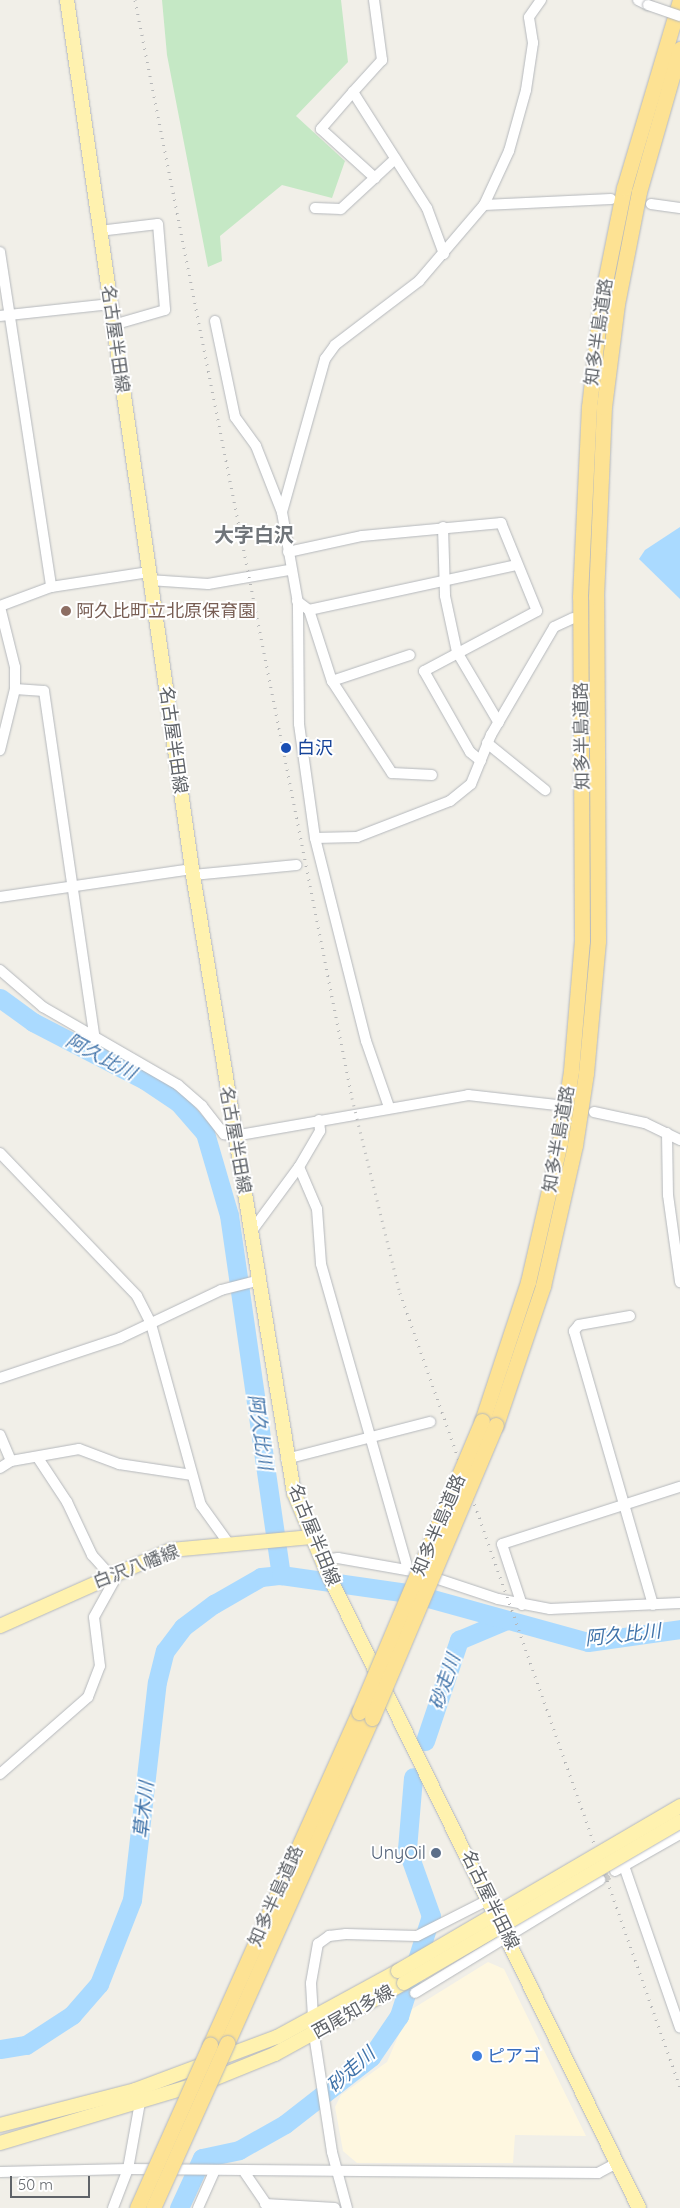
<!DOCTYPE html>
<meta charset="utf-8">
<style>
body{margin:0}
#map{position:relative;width:680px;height:2208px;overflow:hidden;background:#f1efe8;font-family:Quicksand,"Noto Sans JP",sans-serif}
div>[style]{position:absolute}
.commercial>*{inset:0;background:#fef7e0}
.green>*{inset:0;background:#c5e8c5}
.water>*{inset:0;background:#aadaff}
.river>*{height:19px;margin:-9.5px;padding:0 9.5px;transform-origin:9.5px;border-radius:9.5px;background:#aadaff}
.minor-tunnel>*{height:10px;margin-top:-5px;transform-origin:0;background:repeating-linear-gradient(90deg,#ccccc8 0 10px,transparent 0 15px)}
.roads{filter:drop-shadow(0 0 1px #b5b8bc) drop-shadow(0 0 1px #b5b8bc)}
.minor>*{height:10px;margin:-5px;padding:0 5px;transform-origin:5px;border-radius:5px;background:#fff}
.major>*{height:14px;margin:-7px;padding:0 7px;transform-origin:7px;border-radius:7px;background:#fff2af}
.highway>*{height:15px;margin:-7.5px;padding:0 7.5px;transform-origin:7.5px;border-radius:7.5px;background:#fde293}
.rail>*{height:3px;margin-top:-1.5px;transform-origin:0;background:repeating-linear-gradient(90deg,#b6b7b8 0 1px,transparent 0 7px)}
.bridges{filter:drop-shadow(0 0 1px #b5b8bc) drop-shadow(0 0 1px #b5b8bc)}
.minor-bridge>*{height:10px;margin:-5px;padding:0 5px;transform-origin:5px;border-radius:5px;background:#fff}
.major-bridge>*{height:14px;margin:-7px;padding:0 7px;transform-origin:7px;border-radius:7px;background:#fff2af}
.highway-bridge>*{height:15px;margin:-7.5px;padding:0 7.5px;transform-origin:7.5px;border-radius:7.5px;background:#fde293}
.dots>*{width:14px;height:14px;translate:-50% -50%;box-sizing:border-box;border:2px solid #fff;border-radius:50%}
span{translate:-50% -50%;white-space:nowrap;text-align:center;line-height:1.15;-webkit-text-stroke:4px #fff;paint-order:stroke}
.street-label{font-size:18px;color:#5f6368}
.education-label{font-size:18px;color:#785e54}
.left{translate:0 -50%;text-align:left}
.transit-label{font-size:18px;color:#164399}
.service-label{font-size:18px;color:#4e5e75}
.right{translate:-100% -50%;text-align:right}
.shop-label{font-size:18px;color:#366cbe}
.water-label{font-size:19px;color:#4174aa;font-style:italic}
.quarter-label{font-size:20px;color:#70757a;font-weight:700}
.scale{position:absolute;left:10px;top:2176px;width:80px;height:22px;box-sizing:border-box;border:2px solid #5f6368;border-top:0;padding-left:6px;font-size:15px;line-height:18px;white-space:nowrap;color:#5f6368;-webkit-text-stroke:4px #fff;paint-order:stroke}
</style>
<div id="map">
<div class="commercial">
<div style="clip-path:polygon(488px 1962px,504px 1969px,586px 2136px,515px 2135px,513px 2163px,357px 2163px,343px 2151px,335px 2107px,341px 2095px,387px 2062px,409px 2011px)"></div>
</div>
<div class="green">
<div style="clip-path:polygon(162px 0,341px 0,348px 62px,296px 116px,345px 161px,332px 198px,282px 185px,220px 236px,222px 261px,208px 267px,167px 55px)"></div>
</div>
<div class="water">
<div style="clip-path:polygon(680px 527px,680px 599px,639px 559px,645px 550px)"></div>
</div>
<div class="river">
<div style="left:0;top:998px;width:41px;rotate:36deg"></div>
<div style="left:33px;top:1022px;width:126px;rotate:27.4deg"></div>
<div style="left:145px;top:1080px;width:40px;rotate:34deg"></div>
<div style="left:178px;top:1102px;width:41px;rotate:48.9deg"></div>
<div style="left:205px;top:1133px;width:85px;rotate:73.7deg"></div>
<div style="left:229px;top:1215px;width:364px;rotate:81.8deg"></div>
<div style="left:425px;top:1741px;width:107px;rotate:-71.4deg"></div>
<div style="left:459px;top:1640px;width:49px;rotate:-22.9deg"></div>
<div style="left:0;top:2049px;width:26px;rotate:-9deg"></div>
<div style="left:26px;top:2045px;width:55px;rotate:-33.1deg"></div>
<div style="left:72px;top:2015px;width:41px;rotate:-48.9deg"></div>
<div style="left:99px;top:1984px;width:90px;rotate:-68.6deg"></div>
<div style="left:132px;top:1900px;width:219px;rotate:-83.5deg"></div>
<div style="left:157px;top:1682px;width:32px;rotate:-76deg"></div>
<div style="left:165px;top:1651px;width:30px;rotate:-53deg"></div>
<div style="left:183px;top:1627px;width:39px;rotate:-37deg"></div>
<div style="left:214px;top:1604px;width:54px;rotate:-29.9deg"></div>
<div style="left:261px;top:1577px;width:20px;rotate:-6deg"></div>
<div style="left:281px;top:1575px;width:134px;rotate:8.1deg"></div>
<div style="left:414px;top:1594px;width:180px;rotate:15.4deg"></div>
<div style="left:588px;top:1642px;width:93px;rotate:-8deg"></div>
<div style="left:179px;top:2208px;width:55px;rotate:-65.3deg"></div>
<div style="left:202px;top:2158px;width:38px;rotate:-12deg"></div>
<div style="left:239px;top:2150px;width:53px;rotate:-29.5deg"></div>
<div style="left:285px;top:2124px;width:109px;rotate:-37.9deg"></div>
<div style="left:371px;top:2057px;width:50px;rotate:-55.7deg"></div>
<div style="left:399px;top:2016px;width:105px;rotate:-72.3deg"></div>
<div style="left:431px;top:1916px;width:71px;rotate:-109.7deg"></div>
<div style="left:407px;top:1849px;width:72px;rotate:-85.2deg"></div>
</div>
<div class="minor-tunnel">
<div style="left:600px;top:1880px;width:17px;rotate:-31deg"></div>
</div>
<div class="roads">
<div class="minor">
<div style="left:374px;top:0;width:61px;rotate:82.4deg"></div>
<div style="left:382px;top:60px;width:43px;rotate:132.2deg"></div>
<div style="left:353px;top:92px;width:138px;rotate:57.5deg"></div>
<div style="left:427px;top:208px;width:49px;rotate:69.7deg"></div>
<div style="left:638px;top:0;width:11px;rotate:27deg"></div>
<div style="left:353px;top:92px;width:49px;rotate:130.9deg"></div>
<div style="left:321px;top:129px;width:73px;rotate:42.2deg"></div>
<div style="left:651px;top:204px;width:29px;rotate:8deg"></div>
<div style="left:484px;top:205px;width:127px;rotate:-2.7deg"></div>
<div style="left:315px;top:208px;width:26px;rotate:2deg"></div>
<div style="left:341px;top:209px;width:74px;rotate:-42.8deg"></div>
<div style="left:99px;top:231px;width:59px;rotate:-6.8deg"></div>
<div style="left:158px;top:224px;width:86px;rotate:85.3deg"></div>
<div style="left:165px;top:310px;width:54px;rotate:163.9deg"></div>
<div style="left:0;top:252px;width:339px;rotate:81.3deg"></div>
<div style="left:0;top:316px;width:111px;rotate:-6.2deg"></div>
<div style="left:215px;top:321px;width:98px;rotate:78.2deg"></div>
<div style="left:235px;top:417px;width:36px;rotate:54deg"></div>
<div style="left:256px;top:446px;width:71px;rotate:68.5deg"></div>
<div style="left:443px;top:527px;width:69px;rotate:88.3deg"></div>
<div style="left:445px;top:596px;width:57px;rotate:77.9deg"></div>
<div style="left:457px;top:652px;width:82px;rotate:59.4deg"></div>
<div style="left:288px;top:552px;width:76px;rotate:-12.2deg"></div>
<div style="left:362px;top:536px;width:140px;rotate:-5.3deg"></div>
<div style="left:501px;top:523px;width:95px;rotate:67.8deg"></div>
<div style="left:537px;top:611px;width:128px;rotate:152deg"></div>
<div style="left:424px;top:671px;width:93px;rotate:60.4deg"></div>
<div style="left:470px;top:752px;width:14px;rotate:39deg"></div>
<div style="left:149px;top:580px;width:59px;rotate:3.9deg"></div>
<div style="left:208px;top:584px;width:82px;rotate:-9.8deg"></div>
<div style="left:297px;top:601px;width:15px;rotate:37deg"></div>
<div style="left:309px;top:610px;width:75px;rotate:72.1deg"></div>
<div style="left:332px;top:681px;width:110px;rotate:56.9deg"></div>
<div style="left:392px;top:773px;width:40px;rotate:2.9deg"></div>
<div style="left:0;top:606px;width:54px;rotate:-20.4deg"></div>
<div style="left:51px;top:587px;width:99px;rotate:-8.7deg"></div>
<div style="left:0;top:607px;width:62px;rotate:76deg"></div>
<div style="left:15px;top:667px;width:22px;rotate:90deg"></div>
<div style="left:15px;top:689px;width:63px;rotate:103.8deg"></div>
<div style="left:309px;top:610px;width:213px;rotate:-12.2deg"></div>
<div style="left:332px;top:681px;width:82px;rotate:-18.4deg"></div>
<div style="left:15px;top:689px;width:29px;rotate:4deg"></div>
<div style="left:44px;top:691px;width:353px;rotate:81.7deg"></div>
<div style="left:487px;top:743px;width:75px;rotate:39deg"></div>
<div style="left:315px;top:838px;width:42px;rotate:-1.4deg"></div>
<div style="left:357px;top:837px;width:100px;rotate:-21.2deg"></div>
<div style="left:450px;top:801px;width:27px;rotate:-39deg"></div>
<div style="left:471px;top:784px;width:53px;rotate:-67.8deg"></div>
<div style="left:491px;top:735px;width:125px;rotate:-59.7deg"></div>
<div style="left:554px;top:627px;width:21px;rotate:-25deg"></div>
<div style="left:193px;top:875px;width:104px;rotate:-5.5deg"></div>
<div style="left:0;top:897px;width:194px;rotate:-8.3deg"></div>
<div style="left:0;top:970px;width:57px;rotate:40.7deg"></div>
<div style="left:43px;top:1007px;width:156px;rotate:30deg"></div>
<div style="left:178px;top:1085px;width:32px;rotate:41deg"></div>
<div style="left:202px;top:1106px;width:36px;rotate:52deg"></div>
<div style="left:224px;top:1134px;width:10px;rotate:11deg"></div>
<div style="left:234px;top:1136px;width:238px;rotate:-9.9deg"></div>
<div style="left:468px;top:1095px;width:89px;rotate:6.5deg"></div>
<div style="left:389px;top:1107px;width:70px;rotate:-109.2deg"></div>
<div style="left:366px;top:1041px;width:209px;rotate:-104.1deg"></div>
<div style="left:315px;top:838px;width:115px;rotate:-98deg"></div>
<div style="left:299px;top:724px;width:121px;rotate:-90.5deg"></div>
<div style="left:298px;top:603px;width:92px;rotate:-100deg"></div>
<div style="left:282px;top:512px;width:159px;rotate:-74.3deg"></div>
<div style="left:325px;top:359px;width:17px;rotate:-54deg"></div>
<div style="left:335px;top:345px;width:106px;rotate:-37.3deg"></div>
<div style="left:419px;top:281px;width:100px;rotate:-49.5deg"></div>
<div style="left:484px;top:205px;width:60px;rotate:-65.2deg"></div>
<div style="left:509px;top:151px;width:63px;rotate:-74.4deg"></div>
<div style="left:526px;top:90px;width:48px;rotate:-81.5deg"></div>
<div style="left:533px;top:43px;width:26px;rotate:-99deg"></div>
<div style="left:529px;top:17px;width:21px;rotate:-55deg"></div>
<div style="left:594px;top:1112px;width:52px;rotate:12.2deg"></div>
<div style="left:645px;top:1123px;width:39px;rotate:26deg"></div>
<div style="left:667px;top:1133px;width:62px;rotate:89.1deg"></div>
<div style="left:668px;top:1195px;width:88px;rotate:82.1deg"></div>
<div style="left:0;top:1153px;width:198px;rotate:46.2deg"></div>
<div style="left:137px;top:1296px;width:31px;rotate:63deg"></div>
<div style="left:151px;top:1324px;width:188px;rotate:74.6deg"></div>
<div style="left:201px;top:1505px;width:48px;rotate:54.3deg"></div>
<div style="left:299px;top:1167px;width:46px;rotate:66.8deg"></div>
<div style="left:317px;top:1209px;width:55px;rotate:85.8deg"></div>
<div style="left:321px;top:1264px;width:317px;rotate:74.1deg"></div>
<div style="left:251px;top:1232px;width:81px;rotate:-53.6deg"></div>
<div style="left:299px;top:1167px;width:42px;rotate:-59.7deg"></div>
<div style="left:320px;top:1131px;width:11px;rotate:-95deg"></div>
<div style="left:630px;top:1316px;width:52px;rotate:170deg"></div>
<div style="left:579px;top:1325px;width:8px;rotate:130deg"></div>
<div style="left:574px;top:1331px;width:285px;rotate:73.9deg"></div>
<div style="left:0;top:1378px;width:126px;rotate:-18.4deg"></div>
<div style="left:120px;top:1338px;width:112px;rotate:-25.4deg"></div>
<div style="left:221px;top:1290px;width:40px;rotate:-14.4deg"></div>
<div style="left:0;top:1435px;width:28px;rotate:67deg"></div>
<div style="left:11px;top:1461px;width:13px;rotate:148deg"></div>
<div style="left:38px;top:1458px;width:53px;rotate:56.6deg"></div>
<div style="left:67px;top:1502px;width:59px;rotate:64.7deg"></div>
<div style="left:92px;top:1555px;width:25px;rotate:48deg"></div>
<div style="left:286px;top:1459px;width:149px;rotate:-14.4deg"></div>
<div style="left:11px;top:1461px;width:69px;rotate:-10deg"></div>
<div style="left:79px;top:1449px;width:43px;rotate:20.6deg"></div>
<div style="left:119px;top:1464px;width:74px;rotate:8.6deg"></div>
<div style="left:322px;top:1560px;width:16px;rotate:-7deg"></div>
<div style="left:338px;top:1558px;width:75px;rotate:10deg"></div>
<div style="left:426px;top:1575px;width:76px;rotate:18.4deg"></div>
<div style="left:498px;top:1599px;width:53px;rotate:10.9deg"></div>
<div style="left:550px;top:1609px;width:130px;rotate:-2.6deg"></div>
<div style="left:522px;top:1605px;width:64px;rotate:-108.2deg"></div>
<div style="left:502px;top:1544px;width:187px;rotate:-17.8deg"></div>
<div style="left:0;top:1774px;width:117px;rotate:-41.2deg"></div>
<div style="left:88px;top:1697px;width:33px;rotate:-69deg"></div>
<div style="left:100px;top:1666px;width:49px;rotate:-97deg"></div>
<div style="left:94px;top:1617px;width:54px;rotate:-61deg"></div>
<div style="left:624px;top:1866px;width:171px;rotate:70.9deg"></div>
<div style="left:615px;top:1871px;width:75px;rotate:-29.6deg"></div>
<div style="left:415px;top:1993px;width:217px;rotate:-31.4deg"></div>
<div style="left:0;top:2172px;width:128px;rotate:-1.3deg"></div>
<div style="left:128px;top:2169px;width:470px;rotate:0.5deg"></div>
<div style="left:598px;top:2173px;width:21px;rotate:-28deg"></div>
<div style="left:245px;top:2173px;width:42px;rotate:55.6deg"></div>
<div style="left:265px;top:2204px;width:70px;rotate:3.3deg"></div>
<div style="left:113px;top:2208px;width:42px;rotate:-69deg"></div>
<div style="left:128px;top:2169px;width:68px;rotate:-79.8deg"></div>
<div style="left:198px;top:2208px;width:39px;rotate:-66deg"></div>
<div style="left:347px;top:2208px;width:58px;rotate:-105deg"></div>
<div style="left:332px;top:2152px;width:119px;rotate:-98.7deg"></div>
<div style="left:314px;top:2034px;width:51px;rotate:-93.4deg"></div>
<div style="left:311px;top:1983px;width:40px;rotate:-80deg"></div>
<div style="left:318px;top:1944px;width:14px;rotate:-36deg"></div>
<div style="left:329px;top:1936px;width:17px;rotate:-7deg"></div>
<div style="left:346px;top:1934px;width:71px;rotate:1.6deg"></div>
<div style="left:417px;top:1936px;width:82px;rotate:-26.9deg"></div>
</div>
<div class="major">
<div style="left:67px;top:0;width:884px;rotate:81.81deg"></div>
<div style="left:193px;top:875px;width:626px;rotate:80.72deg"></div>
<div style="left:294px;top:1493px;width:83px;rotate:67.4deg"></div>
<div style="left:326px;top:1570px;width:711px;rotate:63.87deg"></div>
<div style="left:0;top:1626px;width:187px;rotate:-24deg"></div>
<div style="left:171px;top:1550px;width:141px;rotate:-5.3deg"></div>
<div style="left:0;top:2125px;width:139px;rotate:-14.5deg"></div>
<div style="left:135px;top:2090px;width:152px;rotate:-20.5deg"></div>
<div style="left:277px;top:2037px;width:138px;rotate:-28.6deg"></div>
<div style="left:0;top:2143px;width:220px;rotate:-16.6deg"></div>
<div style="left:211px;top:2080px;width:69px;rotate:-22.1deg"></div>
<div style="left:275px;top:2054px;width:147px;rotate:-28.8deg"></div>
</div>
<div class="highway">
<div style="left:482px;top:1421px;width:146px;rotate:-71.7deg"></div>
<div style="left:528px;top:1282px;width:144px;rotate:-77.1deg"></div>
<div style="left:560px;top:1142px;width:72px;rotate:-81.2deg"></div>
<div style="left:571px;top:1071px;width:130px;rotate:-85.2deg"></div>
<div style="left:582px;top:941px;width:344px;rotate:-90.3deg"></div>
<div style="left:580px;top:597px;width:190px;rotate:-87.3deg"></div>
<div style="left:589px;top:407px;width:106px;rotate:-83.5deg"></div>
<div style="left:601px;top:302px;width:116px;rotate:-78.6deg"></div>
<div style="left:624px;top:188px;width:196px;rotate:-73.4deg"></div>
<div style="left:496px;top:1425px;width:147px;rotate:-71.3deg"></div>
<div style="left:543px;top:1286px;width:145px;rotate:-77.2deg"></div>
<div style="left:575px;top:1145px;width:73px;rotate:-81.3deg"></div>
<div style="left:586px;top:1073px;width:133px;rotate:-84.8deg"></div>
<div style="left:598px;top:941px;width:344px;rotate:-90.3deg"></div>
<div style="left:596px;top:597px;width:190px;rotate:-87.6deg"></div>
<div style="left:604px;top:407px;width:104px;rotate:-82.8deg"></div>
<div style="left:617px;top:304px;width:114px;rotate:-78.9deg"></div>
<div style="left:639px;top:192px;width:149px;rotate:-74deg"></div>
<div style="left:227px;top:2043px;width:356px;rotate:-66deg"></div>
<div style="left:210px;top:2045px;width:365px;rotate:-65.9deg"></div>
</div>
</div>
<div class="rail">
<div style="left:135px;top:0;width:1119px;rotate:78.82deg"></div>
<div style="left:352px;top:1098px;width:201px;rotate:76.2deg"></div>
<div style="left:400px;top:1293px;width:842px;rotate:70.58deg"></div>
</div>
<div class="bridges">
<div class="minor-bridge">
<div style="left:648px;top:5px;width:34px;rotate:19deg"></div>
</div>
<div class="major-bridge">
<div style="left:398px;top:1971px;width:327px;rotate:-30.3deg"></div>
<div style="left:404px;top:1983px;width:320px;rotate:-30.3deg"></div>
</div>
<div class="highway-bridge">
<div style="left:359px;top:1712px;width:316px;rotate:-67.1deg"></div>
<div style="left:372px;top:1718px;width:318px;rotate:-67.1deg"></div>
<div style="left:137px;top:2208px;width:179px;rotate:-65.9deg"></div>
<div style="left:153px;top:2208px;width:181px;rotate:-65.8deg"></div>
</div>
</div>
<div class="dots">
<div style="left:66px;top:611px;background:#8d6e63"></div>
<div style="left:286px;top:748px;background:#1a4fb4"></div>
<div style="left:436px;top:1853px;background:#5c6f8a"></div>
<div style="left:477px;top:2056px;background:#3f7fe0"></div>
</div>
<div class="street-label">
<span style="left:599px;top:332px;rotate:-82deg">知多半島道路</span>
<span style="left:115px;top:339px;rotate:82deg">名古屋半田線</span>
<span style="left:582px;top:736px;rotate:-91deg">知多半島道路</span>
<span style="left:173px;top:740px;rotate:82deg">名古屋半田線</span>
<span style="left:559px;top:1139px;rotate:-80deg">知多半島道路</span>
<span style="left:235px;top:1140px;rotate:80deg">名古屋半田線</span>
<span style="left:439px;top:1525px;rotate:-67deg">知多半島道路</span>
<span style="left:314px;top:1535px;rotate:68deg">名古屋半田線</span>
<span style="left:136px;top:1567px;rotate:-21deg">白沢八幡線</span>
<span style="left:276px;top:1896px;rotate:-66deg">知多半島道路</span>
<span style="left:490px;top:1900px;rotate:64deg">名古屋半田線</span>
<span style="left:353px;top:2012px;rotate:-29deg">西尾知多線</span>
</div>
<div class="education-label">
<span class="left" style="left:76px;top:611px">阿久比町立北原保育園</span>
</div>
<div class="transit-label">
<span class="left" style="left:297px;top:748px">白沢</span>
</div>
<div class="service-label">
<span class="right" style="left:426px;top:1853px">UnyOil</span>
</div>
<div class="shop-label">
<span class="left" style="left:487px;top:2056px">ピアゴ</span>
</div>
<div class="water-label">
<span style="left:101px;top:1057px;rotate:28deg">阿久比川</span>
<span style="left:260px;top:1432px;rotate:82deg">阿久比川</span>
<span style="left:623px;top:1635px;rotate:-6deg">阿久比川</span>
<span style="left:445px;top:1682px;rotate:-71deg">砂走川</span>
<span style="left:144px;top:1810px;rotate:-84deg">草木川</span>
<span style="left:351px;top:2070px;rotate:-42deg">砂走川</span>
</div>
<div class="quarter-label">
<span style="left:254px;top:534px">大字白沢</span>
</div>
<div class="scale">50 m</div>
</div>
